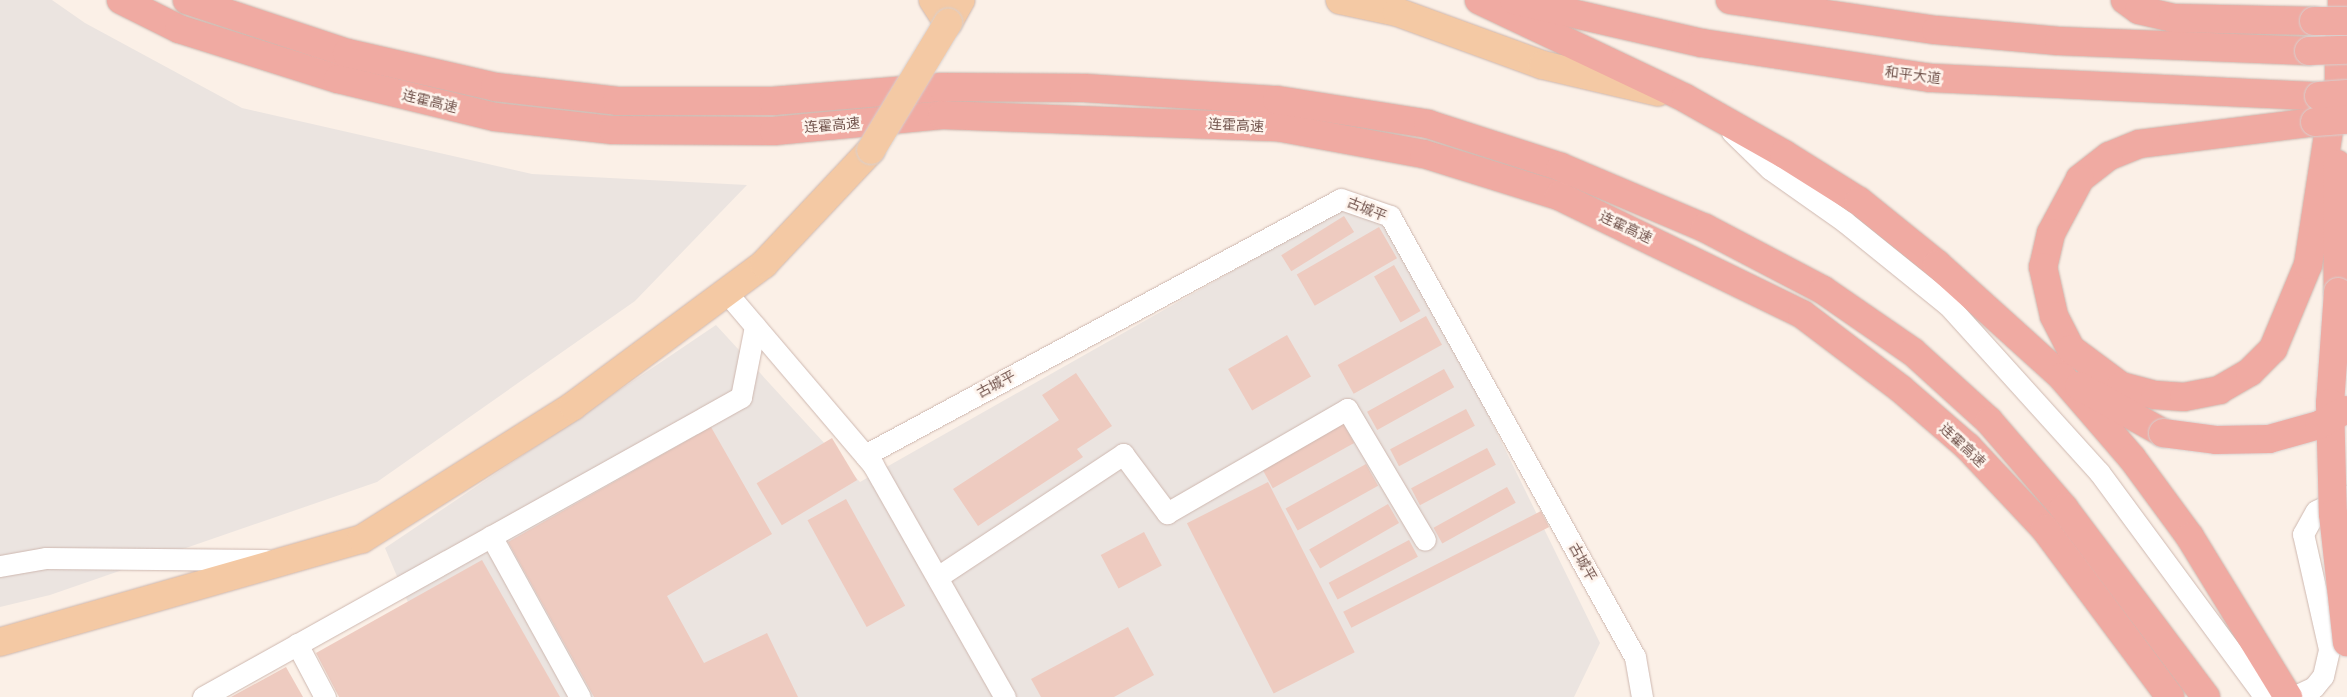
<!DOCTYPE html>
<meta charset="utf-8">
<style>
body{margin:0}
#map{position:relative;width:2347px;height:697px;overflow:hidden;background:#fbf0e7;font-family:Barlow,"Noto Sans SC",sans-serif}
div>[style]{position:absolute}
.industrial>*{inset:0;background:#ebe4e0}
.building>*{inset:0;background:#eecbc0;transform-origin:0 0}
.roads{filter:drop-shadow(0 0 1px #ceb8b0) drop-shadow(0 0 1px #ceb8b0)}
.minor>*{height:21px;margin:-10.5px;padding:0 10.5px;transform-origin:10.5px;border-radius:10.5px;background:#fff}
.major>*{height:28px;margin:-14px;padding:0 14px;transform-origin:14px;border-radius:14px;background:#f4c9a4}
.highway>*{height:28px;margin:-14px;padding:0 14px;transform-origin:14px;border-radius:14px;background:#f0aaa2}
.bridges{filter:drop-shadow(0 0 1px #d8cfcd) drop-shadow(0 0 1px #d8cfcd)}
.major-bridge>*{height:28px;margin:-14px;padding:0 14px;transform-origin:14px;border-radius:14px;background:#f4c9a4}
.highway-bridge>*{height:28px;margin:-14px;padding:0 14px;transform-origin:14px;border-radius:14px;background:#f0aaa2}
span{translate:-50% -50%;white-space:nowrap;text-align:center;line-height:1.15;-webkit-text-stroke:5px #fef4ed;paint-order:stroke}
.street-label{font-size:14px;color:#72544d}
</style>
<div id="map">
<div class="industrial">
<div style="clip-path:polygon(0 0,52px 0,85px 23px,242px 108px,532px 174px,747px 185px,635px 301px,377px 482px,50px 595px,0 607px)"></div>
<div style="clip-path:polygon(1367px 195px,1398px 231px,1600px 643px,1574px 697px,448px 697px,385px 548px,716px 325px,860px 482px)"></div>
</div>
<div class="building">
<div style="left:1344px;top:216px;width:19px;height:74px;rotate:58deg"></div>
<div style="left:1379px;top:227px;width:36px;height:95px;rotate:60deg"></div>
<div style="left:1394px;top:265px;width:53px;height:23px;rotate:60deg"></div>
<div style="left:1426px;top:316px;width:33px;height:101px;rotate:61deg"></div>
<div style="left:1287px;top:335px;width:48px;height:68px;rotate:60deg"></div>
<div style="left:1444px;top:369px;width:21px;height:88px;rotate:61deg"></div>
<div style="clip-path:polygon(1076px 373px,1112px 426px,1077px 449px,1083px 457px,978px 526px,953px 489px,1059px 420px,1042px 395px)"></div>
<div style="left:1466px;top:409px;width:19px;height:86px;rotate:62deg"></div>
<div style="left:1343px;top:423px;width:23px;height:93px;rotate:61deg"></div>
<div style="clip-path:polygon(711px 427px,772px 534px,667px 596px,704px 663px,767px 633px,798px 697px,594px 697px,508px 542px)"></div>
<div style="left:832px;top:438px;width:49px;height:88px;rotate:59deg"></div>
<div style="left:1487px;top:448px;width:19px;height:86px;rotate:62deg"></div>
<div style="left:1366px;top:464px;width:25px;height:92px;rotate:61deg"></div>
<div style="left:1268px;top:482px;width:191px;height:91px;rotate:63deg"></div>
<div style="left:1507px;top:487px;width:18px;height:84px;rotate:61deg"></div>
<div style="left:846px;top:499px;width:122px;height:44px;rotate:61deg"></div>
<div style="left:1388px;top:504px;width:22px;height:91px;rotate:60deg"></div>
<div style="left:1541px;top:511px;width:18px;height:222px;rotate:63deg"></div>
<div style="left:1144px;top:532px;width:38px;height:49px;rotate:62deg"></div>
<div style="left:1409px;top:540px;width:19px;height:91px;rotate:62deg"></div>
<div style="clip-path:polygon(482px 560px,560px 697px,339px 697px,316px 653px)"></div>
<div style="clip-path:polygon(1128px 627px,1154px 675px,1114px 697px,1041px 697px,1031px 679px)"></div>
<div style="clip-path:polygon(286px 667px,303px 697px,231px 697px)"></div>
</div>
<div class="roads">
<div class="minor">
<div style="left:1732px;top:132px;width:53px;rotate:44.2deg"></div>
<div style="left:1770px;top:169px;width:92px;rotate:35.2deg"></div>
<div style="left:1845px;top:222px;width:132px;rotate:38.9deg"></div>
<div style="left:1948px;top:305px;width:225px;rotate:47.9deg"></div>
<div style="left:2099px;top:472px;width:273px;rotate:53.6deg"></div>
<div style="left:2261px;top:692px;width:13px;rotate:23deg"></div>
<div style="left:726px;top:292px;width:227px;rotate:49.6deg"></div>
<div style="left:873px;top:465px;width:267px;rotate:60.4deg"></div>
<div style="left:865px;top:455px;width:540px;rotate:-28.27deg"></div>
<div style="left:1341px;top:199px;width:52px;rotate:19.1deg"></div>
<div style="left:1390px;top:216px;width:504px;rotate:60.95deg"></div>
<div style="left:1635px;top:657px;width:41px;rotate:80.1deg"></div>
<div style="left:491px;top:536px;width:184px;rotate:61.1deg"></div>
<div style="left:0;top:566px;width:47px;rotate:-9.9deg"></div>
<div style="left:46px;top:558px;width:220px;rotate:0.5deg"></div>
<div style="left:939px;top:576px;width:221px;rotate:-33.5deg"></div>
<div style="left:1123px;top:454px;width:74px;rotate:53.3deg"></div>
<div style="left:1167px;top:513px;width:208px;rotate:-30deg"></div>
<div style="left:1347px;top:409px;width:152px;rotate:59.2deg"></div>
<div style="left:297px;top:644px;width:60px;rotate:62.2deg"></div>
<div style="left:203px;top:697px;width:616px;rotate:-29.14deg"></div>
<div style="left:741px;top:397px;width:72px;rotate:-78.8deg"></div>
<div style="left:2293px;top:697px;width:23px;rotate:-25deg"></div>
<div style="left:2314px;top:687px;width:14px;rotate:-51deg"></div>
<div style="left:2323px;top:676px;width:28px;rotate:-77deg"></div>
<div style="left:2329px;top:649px;width:118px;rotate:-102.7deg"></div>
<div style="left:2303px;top:534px;width:26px;rotate:-61deg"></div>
<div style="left:2316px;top:511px;width:34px;rotate:-26deg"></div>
</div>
<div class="major">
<div style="left:933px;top:0;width:27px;rotate:57deg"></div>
<div style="left:948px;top:23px;width:26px;rotate:-61deg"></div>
<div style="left:1340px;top:0;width:58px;rotate:11.9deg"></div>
<div style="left:1397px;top:12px;width:155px;rotate:20deg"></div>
<div style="left:1543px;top:65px;width:118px;rotate:13.2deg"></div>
<div style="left:0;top:642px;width:376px;rotate:-15.9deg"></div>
<div style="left:362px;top:539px;width:249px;rotate:-32.2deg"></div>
<div style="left:573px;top:406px;width:238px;rotate:-36.6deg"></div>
<div style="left:764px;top:264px;width:156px;rotate:-46.8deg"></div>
</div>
<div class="highway">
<div style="left:121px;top:0;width:65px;rotate:26.6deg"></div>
<div style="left:179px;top:29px;width:167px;rotate:17.5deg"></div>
<div style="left:338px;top:79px;width:162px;rotate:13.6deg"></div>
<div style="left:495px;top:117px;width:119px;rotate:6.3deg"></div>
<div style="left:613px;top:130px;width:161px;rotate:0.4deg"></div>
<div style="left:774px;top:131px;width:169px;rotate:-5.4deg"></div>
<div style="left:942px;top:115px;width:335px;rotate:2.1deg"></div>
<div style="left:1277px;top:127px;width:149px;rotate:10.4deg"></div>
<div style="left:1424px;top:154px;width:141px;rotate:17.3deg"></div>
<div style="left:1559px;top:196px;width:270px;rotate:25.9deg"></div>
<div style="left:1802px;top:314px;width:124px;rotate:37.1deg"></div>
<div style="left:1901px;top:389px;width:89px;rotate:40.9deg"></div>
<div style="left:1968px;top:447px;width:112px;rotate:46.8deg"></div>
<div style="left:2045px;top:529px;width:209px;rotate:53.3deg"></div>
<div style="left:187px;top:0;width:169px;rotate:18.3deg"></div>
<div style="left:347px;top:53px;width:152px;rotate:12.9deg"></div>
<div style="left:495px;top:87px;width:123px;rotate:6.5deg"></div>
<div style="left:617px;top:101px;width:156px"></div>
<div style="left:773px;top:101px;width:170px;rotate:-4.7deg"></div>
<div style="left:942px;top:87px;width:142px;rotate:0.4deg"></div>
<div style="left:1084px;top:88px;width:193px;rotate:3.6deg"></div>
<div style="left:1277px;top:100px;width:153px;rotate:9deg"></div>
<div style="left:1428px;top:124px;width:140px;rotate:17.9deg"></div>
<div style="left:1561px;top:167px;width:156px;rotate:23deg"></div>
<div style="left:1705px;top:228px;width:133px;rotate:27.7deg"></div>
<div style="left:1823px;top:290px;width:109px;rotate:34.6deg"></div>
<div style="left:1913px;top:352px;width:103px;rotate:42.2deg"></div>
<div style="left:1989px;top:421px;width:115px;rotate:49.2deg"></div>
<div style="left:2064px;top:508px;width:236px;rotate:53.1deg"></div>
<div style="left:1479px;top:0;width:228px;rotate:25.4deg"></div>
<div style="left:1685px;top:98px;width:114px;rotate:29.5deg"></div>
<div style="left:1784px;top:154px;width:89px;rotate:32.1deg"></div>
<div style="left:1859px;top:201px;width:100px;rotate:38.9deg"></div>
<div style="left:1937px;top:264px;width:169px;rotate:42.1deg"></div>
<div style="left:2062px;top:377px;width:107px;rotate:49.2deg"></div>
<div style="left:2132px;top:458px;width:98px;rotate:53.7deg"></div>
<div style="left:2190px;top:537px;width:188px;rotate:58.5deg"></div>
<div style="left:1514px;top:0;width:193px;rotate:12.9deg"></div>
<div style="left:1702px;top:43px;width:232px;rotate:8.7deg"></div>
<div style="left:1931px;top:78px;width:388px;rotate:2.7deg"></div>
<div style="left:1730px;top:0;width:208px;rotate:8.3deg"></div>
<div style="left:1936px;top:30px;width:123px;rotate:5.1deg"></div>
<div style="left:2059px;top:41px;width:250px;rotate:2.3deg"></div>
<div style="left:2125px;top:0;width:17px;rotate:36deg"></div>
<div style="left:2139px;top:10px;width:35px;rotate:13deg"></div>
<div style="left:2173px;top:18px;width:141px;rotate:1.2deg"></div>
<div style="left:2337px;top:116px;width:116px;rotate:-87.5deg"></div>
<div style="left:2315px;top:122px;width:177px;rotate:172.9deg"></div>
<div style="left:2139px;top:144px;width:32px;rotate:158deg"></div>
<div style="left:2109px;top:156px;width:37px;rotate:142deg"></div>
<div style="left:2080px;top:179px;width:61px;rotate:118.2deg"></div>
<div style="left:2051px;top:233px;width:35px;rotate:103deg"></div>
<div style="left:2043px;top:267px;width:50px;rotate:77.3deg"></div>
<div style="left:2054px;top:316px;width:37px;rotate:63deg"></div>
<div style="left:2071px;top:349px;width:62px;rotate:36.5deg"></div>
<div style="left:2121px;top:386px;width:35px;rotate:15deg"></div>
<div style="left:2155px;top:395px;width:29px;rotate:4deg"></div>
<div style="left:2184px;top:397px;width:36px;rotate:-11deg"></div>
<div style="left:2219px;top:390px;width:36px;rotate:-30deg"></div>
<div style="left:2250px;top:372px;width:33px;rotate:-45deg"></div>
<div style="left:2273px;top:349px;width:91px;rotate:-67.4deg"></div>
<div style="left:2308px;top:265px;width:169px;rotate:-81.2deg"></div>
<div style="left:2337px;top:164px;width:128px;rotate:89.6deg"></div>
<div style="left:2079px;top:386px;width:96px;rotate:29.2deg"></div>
</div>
</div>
<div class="bridges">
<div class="major-bridge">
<div style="left:871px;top:150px;width:149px;rotate:-58.8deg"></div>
</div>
<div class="highway-bridge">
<div style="left:2314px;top:21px;width:33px"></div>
<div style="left:2309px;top:51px;width:38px;rotate:-2deg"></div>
<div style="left:2319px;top:96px;width:28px;rotate:-4deg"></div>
<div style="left:2315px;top:122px;width:32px;rotate:-4deg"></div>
<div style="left:2338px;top:292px;width:111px;rotate:94.1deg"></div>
<div style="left:2330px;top:403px;width:111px;rotate:88.5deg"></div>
<div style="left:2333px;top:514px;width:129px;rotate:83.8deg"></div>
<div style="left:2163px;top:433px;width:53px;rotate:7.5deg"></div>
<div style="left:2216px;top:440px;width:53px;rotate:-1.1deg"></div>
<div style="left:2269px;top:439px;width:52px;rotate:-15.6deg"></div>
<div style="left:2319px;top:425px;width:30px;rotate:-30deg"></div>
</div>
</div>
<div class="street-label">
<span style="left:1913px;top:75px;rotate:7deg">和平大道</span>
<span style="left:430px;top:101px;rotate:14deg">连霍高速</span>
<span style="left:832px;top:125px;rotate:-5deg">连霍高速</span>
<span style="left:1236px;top:125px;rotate:3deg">连霍高速</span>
<span style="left:1367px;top:209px;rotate:22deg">古城平</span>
<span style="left:1626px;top:227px;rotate:25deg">连霍高速</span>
<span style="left:996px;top:384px;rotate:-28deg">古城平</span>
<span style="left:1963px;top:445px;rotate:43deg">连霍高速</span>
<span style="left:1583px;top:562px;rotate:61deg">古城平</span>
</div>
</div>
